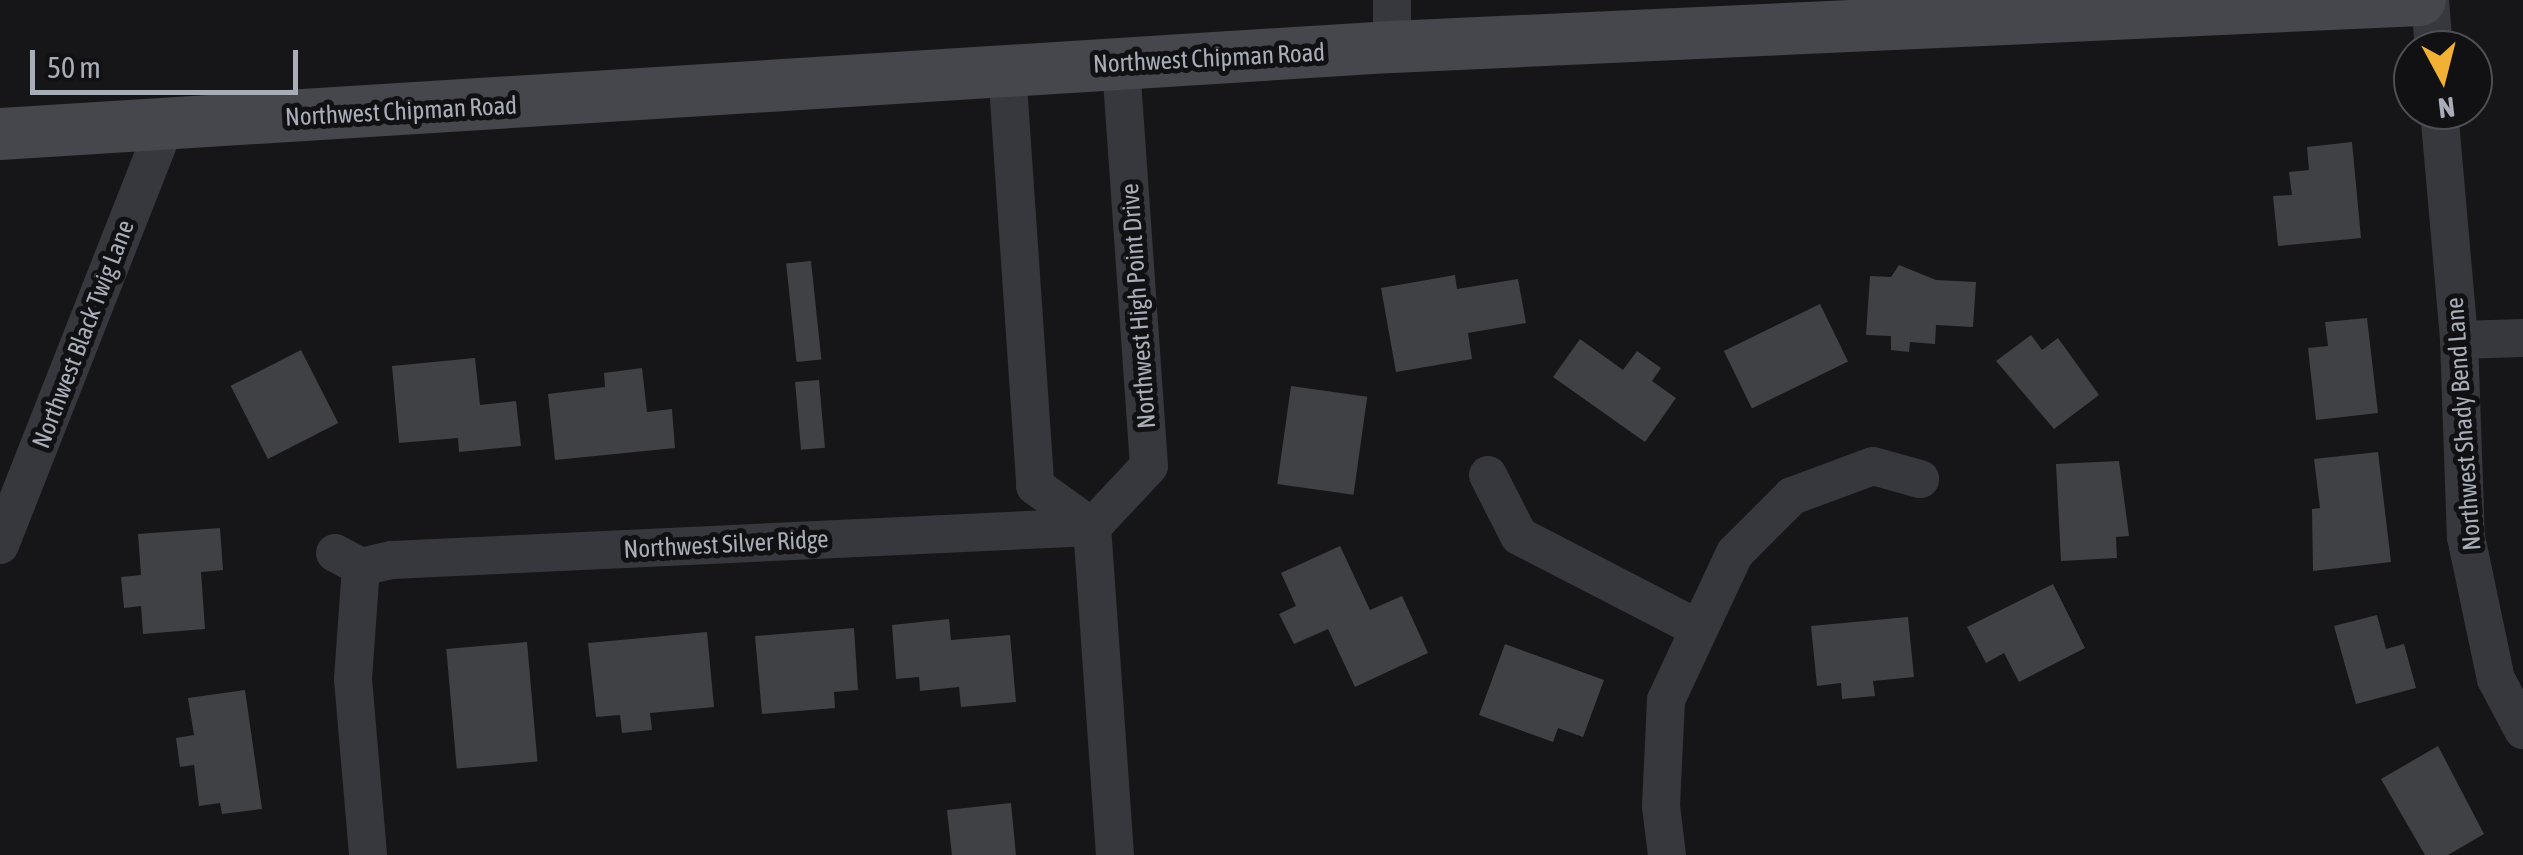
<!DOCTYPE html>
<style>
body{margin:0}
#map{position:relative;width:2523px;height:855px;overflow:hidden;background:#161618;font-family:"Asap Condensed",sans-serif}
div>[style]{position:absolute}
.building>*{inset:0;background:#404145;transform-origin:0 0}
.street>*{height:38px;margin:-19px;padding:0 19px;transform-origin:19px;border-radius:19px;background:#37383d}
.secondary>*{height:52px;margin:-26px;padding:0 26px;transform-origin:26px;border-radius:26px;background:#45474d}
span{translate:-50% -50%;white-space:nowrap;text-align:center;line-height:1.15;-webkit-text-stroke:10px #111113;paint-order:stroke}
.street-label{font-size:25px;color:#a8adb8}
.north{position:absolute;left:2393px;top:30px;width:100px;height:100px;box-sizing:border-box;background:#111113;border:2px solid #4d4f55;border-radius:50%;rotate:173deg;font-size:28px;font-weight:700;line-height:40px;text-align:center;color:#a8adb8}
.north::after{content:'';display:block;margin:auto;width:35px;height:45px;background:#f2b134;clip-path:polygon(50% 0,100% 100%,50% 72%,0 100%)}
.scale{position:absolute;left:30px;top:50px;width:268px;height:45px;box-sizing:border-box;border:5px solid #a8adb8;border-top:0;padding-left:12px;font-size:30px;line-height:35px;white-space:nowrap;color:#a8adb8;-webkit-text-stroke:8px #111113;paint-order:stroke}
</style>
<div id="map">
<div class="building">
<div style="clip-path:polygon(2352px 142px,2361px 238px,2278px 246px,2273px 196px,2292px 195px,2289px 172px,2309px 170px,2307px 147px)"></div>
<div style="left:811px;top:261px;width:99px;height:25px;rotate:84deg"></div>
<div style="clip-path:polygon(1899px 265px,1936px 280px,1976px 282px,1973px 327px,1936px 325px,1935px 344px,1910px 342px,1909px 352px,1891px 350px,1891px 336px,1866px 335px,1870px 276px,1891px 277px)"></div>
<div style="clip-path:polygon(1455px 275px,1457px 289px,1518px 279px,1526px 323px,1468px 333px,1472px 359px,1396px 372px,1381px 288px)"></div>
<div style="left:1820px;top:304px;width:64px;height:107px;rotate:64deg"></div>
<div style="clip-path:polygon(2367px 318px,2378px 413px,2316px 420px,2308px 348px,2328px 346px,2325px 322px)"></div>
<div style="clip-path:polygon(2031px 335px,2042px 350px,2058px 338px,2099px 395px,2054px 429px,1996px 361px)"></div>
<div style="clip-path:polygon(1580px 339px,1623px 370px,1637px 351px,1661px 368px,1652px 381px,1676px 398px,1645px 442px,1553px 377px)"></div>
<div style="left:301px;top:350px;width:82px;height:79px;rotate:63deg"></div>
<div style="clip-path:polygon(475px 358px,480px 405px,516px 401px,521px 446px,459px 452px,458px 438px,399px 443px,392px 366px)"></div>
<div style="clip-path:polygon(642px 368px,647px 412px,672px 409px,675px 448px,555px 460px,548px 394px,605px 387px,604px 373px)"></div>
<div style="left:819px;top:380px;width:68px;height:24px;rotate:85deg"></div>
<div style="left:1291px;top:386px;width:77px;height:99px;rotate:8deg"></div>
<div style="clip-path:polygon(2378px 452px,2391px 562px,2313px 571px,2312px 509px,2320px 508px,2314px 459px)"></div>
<div style="clip-path:polygon(2119px 461px,2129px 536px,2116px 537px,2117px 558px,2061px 561px,2056px 464px)"></div>
<div style="clip-path:polygon(220px 528px,223px 570px,201px 572px,205px 629px,143px 634px,141px 606px,124px 608px,121px 577px,141px 575px,138px 534px)"></div>
<div style="clip-path:polygon(1340px 546px,1370px 610px,1402px 596px,1428px 653px,1355px 687px,1328px 629px,1294px 644px,1279px 614px,1296px 606px,1281px 573px)"></div>
<div style="clip-path:polygon(2053px 584px,2085px 648px,2019px 682px,2004px 653px,1986px 663px,1967px 627px)"></div>
<div style="clip-path:polygon(2377px 615px,2386px 649px,2404px 644px,2416px 688px,2356px 704px,2334px 626px)"></div>
<div style="clip-path:polygon(1908px 617px,1914px 677px,1873px 681px,1875px 696px,1842px 699px,1841px 683px,1817px 686px,1811px 626px)"></div>
<div style="clip-path:polygon(949px 619px,951px 640px,1010px 635px,1016px 702px,961px 707px,959px 687px,920px 691px,919px 677px,896px 679px,892px 625px)"></div>
<div style="clip-path:polygon(854px 628px,858px 690px,834px 692px,835px 708px,762px 714px,755px 636px)"></div>
<div style="clip-path:polygon(707px 632px,714px 707px,650px 713px,652px 730px,622px 733px,620px 715px,596px 717px,588px 643px)"></div>
<div style="left:527px;top:642px;width:120px;height:81px;rotate:85deg"></div>
<div style="clip-path:polygon(1505px 644px,1604px 680px,1583px 737px,1558px 728px,1553px 742px,1479px 715px)"></div>
<div style="clip-path:polygon(245px 690px,262px 809px,222px 814px,220px 803px,199px 806px,194px 765px,180px 767px,176px 738px,194px 735px,188px 698px)"></div>
<div style="clip-path:polygon(2438px 746px,2484px 834px,2448px 855px,2425px 855px,2381px 779px)"></div>
<div style="clip-path:polygon(1011px 803px,1016px 855px,952px 855px,947px 810px)"></div>
</div>
<div class="street">
<div style="left:1392px;top:0;width:47px;rotate:90deg"></div>
<div style="left:2430px;top:0;width:50px;rotate:85.4deg"></div>
<div style="left:1007px;top:70px;width:417px;rotate:86.1deg"></div>
<div style="left:1035px;top:486px;width:70px;rotate:35.7deg"></div>
<div style="left:2439px;top:110px;width:231px;rotate:85deg"></div>
<div style="left:2459px;top:340px;width:197px;rotate:88deg"></div>
<div style="left:2466px;top:537px;width:145px;rotate:78.1deg"></div>
<div style="left:2496px;top:679px;width:58px;rotate:62.1deg"></div>
<div style="left:2459px;top:340px;width:64px;rotate:-1.8deg"></div>
<div style="left:1488px;top:475px;width:68px;rotate:63.1deg"></div>
<div style="left:1519px;top:536px;width:198px;rotate:27.3deg"></div>
<div style="left:0;top:545px;width:453px;rotate:-68.5deg"></div>
<div style="left:335px;top:553px;width:30px;rotate:28deg"></div>
<div style="left:361px;top:567px;width:112px;rotate:94.1deg"></div>
<div style="left:353px;top:679px;width:177px;rotate:85.1deg"></div>
<div style="left:361px;top:567px;width:32px;rotate:-13deg"></div>
<div style="left:392px;top:560px;width:701px;rotate:-2.7deg"></div>
<div style="left:1115px;top:855px;width:329px;rotate:-94deg"></div>
<div style="left:1092px;top:527px;width:83px;rotate:-46.9deg"></div>
<div style="left:1149px;top:466px;width:404px;rotate:-94deg"></div>
<div style="left:1667px;top:855px;width:49px;rotate:-97deg"></div>
<div style="left:1661px;top:806px;width:106px;rotate:-87.3deg"></div>
<div style="left:1666px;top:700px;width:162px;rotate:-64.9deg"></div>
<div style="left:1735px;top:553px;width:81px;rotate:-45deg"></div>
<div style="left:1792px;top:496px;width:86px;rotate:-20.3deg"></div>
<div style="left:1873px;top:466px;width:49px;rotate:15.5deg"></div>
</div>
<div class="secondary">
<div style="left:0;top:134px;width:1395px;rotate:-3.58deg"></div>
<div style="left:1392px;top:47px;width:1029px;rotate:-2.62deg"></div>
</div>
<div class="street-label">
<span style="left:1209px;top:58px;rotate:-3deg">Northwest Chipman Road</span>
<span style="left:401px;top:111px;rotate:-3deg">Northwest Chipman Road</span>
<span style="left:1138px;top:306px;rotate:-94deg">Northwest High Point Drive</span>
<span style="left:83px;top:334px;rotate:-69deg">Northwest Black Twig Lane</span>
<span style="left:2463px;top:424px;rotate:-94deg">Northwest Shady Bend Lane</span>
<span style="left:726px;top:544px;rotate:-3deg">Northwest Silver Ridge</span>
</div>
<div class="north">N</div>
<div class="scale">50 m</div>
</div>
